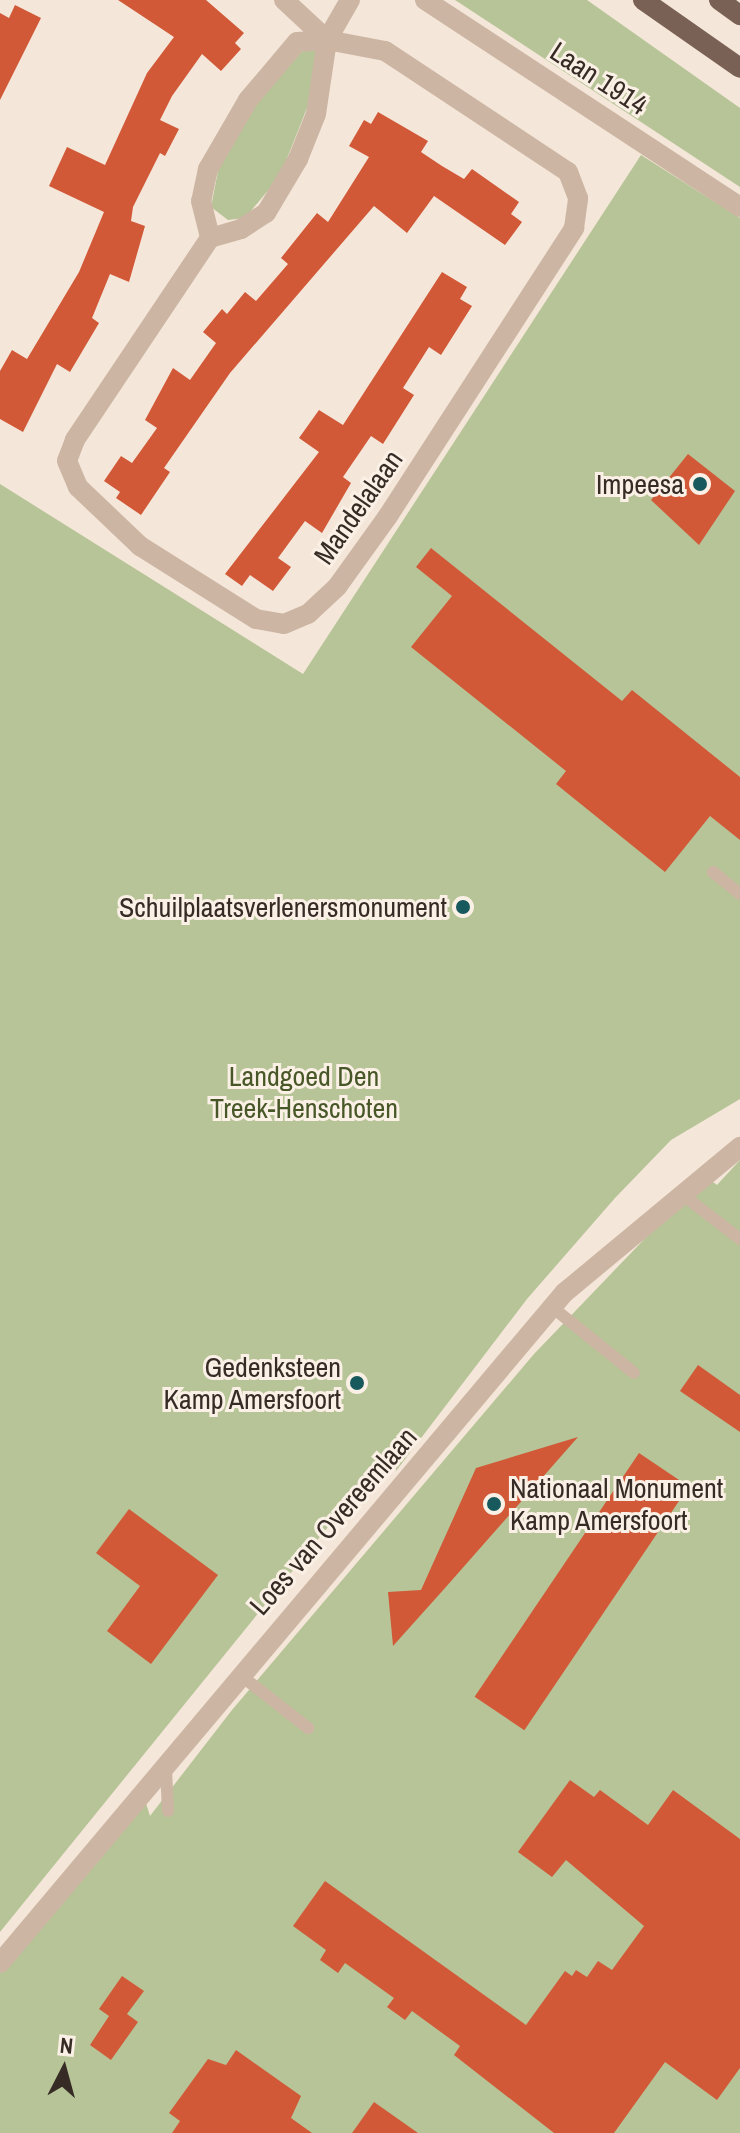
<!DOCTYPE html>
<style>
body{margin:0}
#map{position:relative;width:740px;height:2133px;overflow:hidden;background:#f4e6d8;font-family:"Archivo Narrow",sans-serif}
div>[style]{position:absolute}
.green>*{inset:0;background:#b6c497}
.building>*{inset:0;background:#d25938;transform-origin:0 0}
.service>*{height:12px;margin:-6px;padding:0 6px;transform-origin:6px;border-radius:6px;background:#cdb5a3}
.minor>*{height:20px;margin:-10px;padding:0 10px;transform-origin:10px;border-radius:10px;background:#cdb5a3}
.primary>*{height:20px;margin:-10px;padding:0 10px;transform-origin:10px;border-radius:10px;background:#7a6155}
.dots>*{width:22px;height:22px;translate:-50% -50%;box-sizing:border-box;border:4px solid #fbf0e5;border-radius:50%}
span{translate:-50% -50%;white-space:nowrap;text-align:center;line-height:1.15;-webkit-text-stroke:6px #fbf0e5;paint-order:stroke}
.street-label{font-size:28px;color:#372b26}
.poi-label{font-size:28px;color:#372b26}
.right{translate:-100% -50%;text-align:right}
.left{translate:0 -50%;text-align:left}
.park-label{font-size:28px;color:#475727}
.north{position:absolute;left:24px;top:2029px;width:80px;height:80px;-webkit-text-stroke:6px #fbf0e5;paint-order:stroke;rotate:6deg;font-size:22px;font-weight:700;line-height:32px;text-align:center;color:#372b26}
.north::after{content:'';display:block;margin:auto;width:28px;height:36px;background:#372b26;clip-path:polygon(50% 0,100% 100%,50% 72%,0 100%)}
</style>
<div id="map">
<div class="green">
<div style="clip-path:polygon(455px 0,587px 0,740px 108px,740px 187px)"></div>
<div style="clip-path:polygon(315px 48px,319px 58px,311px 98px,280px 176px,245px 218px,228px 220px,211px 207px,219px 166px,259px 100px,301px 52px)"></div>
<div style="clip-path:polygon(641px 155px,740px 218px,740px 1099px,671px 1140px,615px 1198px,527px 1299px,396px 1471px,395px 1450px,345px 1506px,0 1932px,0 484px,303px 674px)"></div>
<div style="clip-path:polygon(740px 1160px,740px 2133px,0 2133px,0 1965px,143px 1794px,150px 1816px,232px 1710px,534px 1354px,705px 1176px,717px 1185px)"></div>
</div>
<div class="building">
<div style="clip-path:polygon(118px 0,206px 0,244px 33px,235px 43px,241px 49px,221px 71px,202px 54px,172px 96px,160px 120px,179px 129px,165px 156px,160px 153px,133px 207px,131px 221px,145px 226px,129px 282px,110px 274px,92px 318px,99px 323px,70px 372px,57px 364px,23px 432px,0 419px,0 371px,12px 350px,27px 359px,79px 272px,104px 212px,49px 186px,67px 147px,105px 165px,147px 73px,174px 37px)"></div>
<div style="clip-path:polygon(15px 5px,41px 18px,0 100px,0 13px,9px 18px)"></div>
<div style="clip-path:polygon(378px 112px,428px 141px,421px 152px,442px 166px,464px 179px,472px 169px,519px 202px,511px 214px,522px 222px,505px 245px,434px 196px,407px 233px,374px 206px,230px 373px,164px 468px,170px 472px,141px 515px,116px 498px,120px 492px,104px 481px,121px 456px,132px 463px,157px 428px,145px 420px,173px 368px,190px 380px,216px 343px,203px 332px,222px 309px,227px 314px,245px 292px,256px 301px,288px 264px,281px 258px,317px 213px,328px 222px,369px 157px,349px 146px,364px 120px,371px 124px)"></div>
<div style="clip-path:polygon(442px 272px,467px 287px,460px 299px,472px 306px,441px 355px,429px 347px,403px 388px,414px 395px,383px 444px,371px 436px,343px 477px,351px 483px,322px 533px,305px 521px,278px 558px,291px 567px,273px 591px,250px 575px,242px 586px,225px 574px,319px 452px,299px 438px,319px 410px,343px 425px)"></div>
<div style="clip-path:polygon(688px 454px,735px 491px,699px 545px,651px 500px)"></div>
<div style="clip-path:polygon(431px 548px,622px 701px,632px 690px,740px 777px,740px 840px,710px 816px,665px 872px,556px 784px,566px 771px,411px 647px,452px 596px,416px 567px)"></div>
<div style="clip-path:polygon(698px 1365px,740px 1395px,740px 1432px,680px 1391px)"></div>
<div style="clip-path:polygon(578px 1437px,445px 1588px,393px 1646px,388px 1592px,421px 1590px,476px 1468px)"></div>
<div style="left:639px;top:1453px;width:60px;height:294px;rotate:34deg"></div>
<div style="clip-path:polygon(129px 1509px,218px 1575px,151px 1664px,107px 1631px,140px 1586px,96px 1553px)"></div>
<div style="clip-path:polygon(570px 1780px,594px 1797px,600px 1790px,648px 1825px,673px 1790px,740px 1839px,740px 2068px,717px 2100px,665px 2062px,614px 2133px,554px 2133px,454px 2055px,460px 2046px,412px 2011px,405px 2020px,387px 2007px,394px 1998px,345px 1963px,338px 1973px,320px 1960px,326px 1950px,293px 1926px,325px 1881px,526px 2025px,565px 1971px,572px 1976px,576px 1970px,587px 1977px,598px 1961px,612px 1970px,644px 1926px,566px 1860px,552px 1877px,518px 1852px)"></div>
<div style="clip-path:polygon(122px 1976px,144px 1991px,127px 2014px,138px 2022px,111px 2060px,90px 2045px,109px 2016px,99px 2009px)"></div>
<div style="clip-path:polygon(236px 2050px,301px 2096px,291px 2118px,312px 2133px,172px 2133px,180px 2121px,169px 2113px,208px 2059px,226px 2065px)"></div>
<div style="clip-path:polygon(374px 2102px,418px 2133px,352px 2133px)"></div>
</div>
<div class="service">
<div style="left:713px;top:872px;width:35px;rotate:39deg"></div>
<div style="left:683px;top:1195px;width:72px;rotate:37.7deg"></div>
<div style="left:552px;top:1307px;width:105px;rotate:38.8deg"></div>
<div style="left:239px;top:1674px;width:88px;rotate:38deg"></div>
<div style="left:166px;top:1769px;width:42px;rotate:87.3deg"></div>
</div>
<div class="minor">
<div style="left:284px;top:0;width:59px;rotate:42.9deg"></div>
<div style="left:425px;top:0;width:377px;rotate:33.3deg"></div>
<div style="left:210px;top:238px;width:243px;rotate:123.8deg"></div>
<div style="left:75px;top:440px;width:22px;rotate:111deg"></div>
<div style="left:67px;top:461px;width:28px;rotate:67deg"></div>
<div style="left:78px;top:487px;width:86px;rotate:43.6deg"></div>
<div style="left:140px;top:546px;width:137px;rotate:32.2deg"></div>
<div style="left:256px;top:619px;width:28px;rotate:10deg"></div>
<div style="left:284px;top:624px;width:26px;rotate:-23deg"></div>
<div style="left:308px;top:614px;width:40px;rotate:-43deg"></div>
<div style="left:337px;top:587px;width:87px;rotate:-54.3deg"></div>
<div style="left:388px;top:516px;width:343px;rotate:-57.1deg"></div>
<div style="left:574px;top:228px;width:30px;rotate:-82deg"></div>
<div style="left:578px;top:198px;width:28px;rotate:-111deg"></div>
<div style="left:568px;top:172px;width:219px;rotate:-146.5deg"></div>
<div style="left:385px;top:51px;width:59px;rotate:-169.3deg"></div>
<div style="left:327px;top:40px;width:30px;rotate:176deg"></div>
<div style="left:297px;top:42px;width:76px;rotate:130.2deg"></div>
<div style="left:248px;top:100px;width:80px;rotate:120.1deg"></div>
<div style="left:208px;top:169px;width:33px;rotate:102deg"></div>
<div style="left:201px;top:201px;width:38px;rotate:76deg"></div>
<div style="left:210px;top:238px;width:32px;rotate:-16deg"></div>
<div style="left:241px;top:229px;width:30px;rotate:-33deg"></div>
<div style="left:266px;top:213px;width:63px;rotate:-59.3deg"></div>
<div style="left:298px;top:159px;width:48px;rotate:-68.2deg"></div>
<div style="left:316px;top:114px;width:75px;rotate:-81.5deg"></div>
<div style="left:327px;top:40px;width:46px;rotate:-60.1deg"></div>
<div style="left:0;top:1963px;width:876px;rotate:-49.91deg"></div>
<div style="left:564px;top:1293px;width:229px;rotate:-39.7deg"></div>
</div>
<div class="primary">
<div style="left:643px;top:0;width:118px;rotate:35deg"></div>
<div style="left:719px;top:0;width:26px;rotate:36deg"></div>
</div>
<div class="dots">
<div style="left:700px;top:484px;background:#17595c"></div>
<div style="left:463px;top:907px;background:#17595c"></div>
<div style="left:357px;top:1383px;background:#17595c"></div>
<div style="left:494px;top:1504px;background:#17595c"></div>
</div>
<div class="street-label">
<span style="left:599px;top:78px;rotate:33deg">Laan 1914</span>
<span style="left:358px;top:507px;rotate:-55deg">Mandelalaan</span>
<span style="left:333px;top:1521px;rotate:-49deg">Loes van Overeemlaan</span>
</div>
<div class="poi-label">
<span class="right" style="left:684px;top:484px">Impeesa</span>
<span class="right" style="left:447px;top:907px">Schuilplaatsverlenersmonument</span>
<span class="right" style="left:341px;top:1383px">Gedenksteen<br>Kamp Amersfoort</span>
<span class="left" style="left:510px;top:1504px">Nationaal Monument<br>Kamp Amersfoort</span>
</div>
<div class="park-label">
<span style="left:304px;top:1092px">Landgoed Den<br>Treek-Henschoten</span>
</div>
<div class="north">N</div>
</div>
